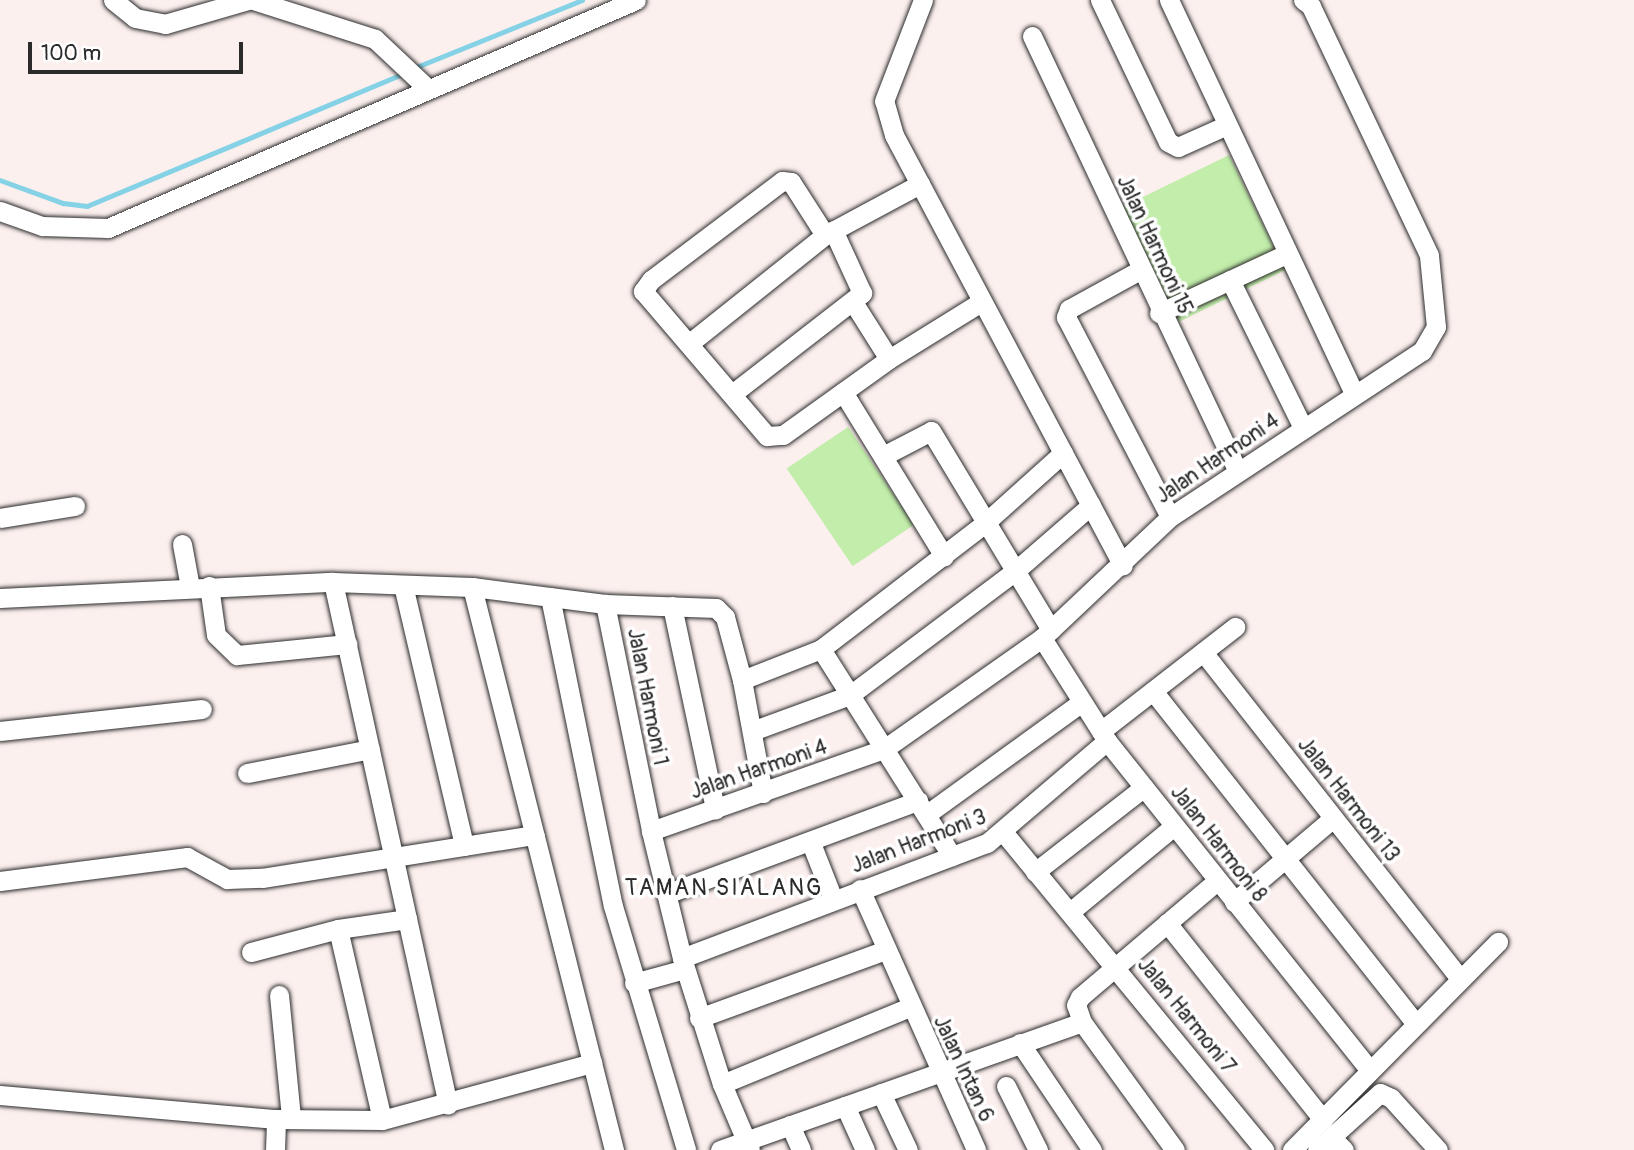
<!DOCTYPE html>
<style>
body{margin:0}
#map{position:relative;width:1634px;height:1150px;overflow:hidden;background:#fcf0ef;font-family:Pangolin,sans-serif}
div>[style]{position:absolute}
.green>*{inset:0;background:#c2edaa;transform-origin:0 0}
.stream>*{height:4.5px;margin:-2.25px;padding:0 2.25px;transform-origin:2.25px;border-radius:2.25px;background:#85d1e5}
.roads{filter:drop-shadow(0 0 2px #2b2b2b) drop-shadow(0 0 2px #2b2b2b)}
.minor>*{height:19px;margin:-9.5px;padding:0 9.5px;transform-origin:9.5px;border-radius:9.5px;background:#fff}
span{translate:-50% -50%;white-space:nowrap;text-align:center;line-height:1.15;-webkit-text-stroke:7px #fff;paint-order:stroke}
.street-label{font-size:21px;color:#2b2b2b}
.neighbourhood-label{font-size:23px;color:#2b2b2b;letter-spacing:2px}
.scale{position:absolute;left:28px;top:42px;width:215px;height:32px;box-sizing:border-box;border:4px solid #2b2b2b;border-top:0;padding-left:9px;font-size:21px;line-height:24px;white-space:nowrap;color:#2b2b2b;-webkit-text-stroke:5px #fff;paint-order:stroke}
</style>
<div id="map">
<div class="green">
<div style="left:1229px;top:155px;width:128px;height:118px;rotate:64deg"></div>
<div style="left:848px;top:427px;width:118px;height:74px;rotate:56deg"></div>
</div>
<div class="stream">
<div style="left:414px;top:68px;width:181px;rotate:-22deg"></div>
<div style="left:0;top:180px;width:67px;rotate:20.1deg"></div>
<div style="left:63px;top:203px;width:24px;rotate:7deg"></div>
<div style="left:87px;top:206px;width:342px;rotate:-22.7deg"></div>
</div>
<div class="roads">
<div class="minor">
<div style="left:113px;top:0;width:28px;rotate:39deg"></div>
<div style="left:135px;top:18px;width:31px;rotate:11deg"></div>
<div style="left:165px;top:24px;width:86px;rotate:-16.1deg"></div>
<div style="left:253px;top:0;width:128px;rotate:17.7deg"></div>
<div style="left:375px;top:39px;width:71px;rotate:43.3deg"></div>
<div style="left:1100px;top:0;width:157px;rotate:64.4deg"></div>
<div style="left:1168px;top:142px;width:11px;rotate:27deg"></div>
<div style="left:1178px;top:147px;width:51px;rotate:-24.1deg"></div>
<div style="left:1169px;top:0;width:435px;rotate:64.8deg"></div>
<div style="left:1032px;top:36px;width:482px;rotate:64.7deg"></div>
<div style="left:920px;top:184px;width:55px;rotate:-118deg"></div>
<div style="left:894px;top:135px;width:35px;rotate:-106deg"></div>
<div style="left:884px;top:101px;width:108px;rotate:-68.9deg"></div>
<div style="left:0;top:211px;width:45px;rotate:19.7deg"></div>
<div style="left:42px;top:226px;width:66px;rotate:1.7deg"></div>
<div style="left:108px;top:228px;width:575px;rotate:-23.36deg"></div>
<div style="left:825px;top:235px;width:63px;rotate:-122.7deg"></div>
<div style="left:791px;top:182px;width:9px;rotate:-174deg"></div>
<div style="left:782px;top:181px;width:164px;rotate:142.9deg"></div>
<div style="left:651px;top:280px;width:14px;rotate:126deg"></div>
<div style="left:643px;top:291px;width:191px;rotate:49.5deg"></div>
<div style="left:767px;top:436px;width:16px;rotate:-4deg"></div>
<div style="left:783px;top:435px;width:130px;rotate:-35.6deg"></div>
<div style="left:889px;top:359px;width:108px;rotate:-31.8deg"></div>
<div style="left:1140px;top:270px;width:81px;rotate:151.2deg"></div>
<div style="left:1069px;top:309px;width:9px;rotate:111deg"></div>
<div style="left:1066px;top:317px;width:225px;rotate:62.5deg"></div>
<div style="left:1230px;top:280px;width:165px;rotate:63.7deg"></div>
<div style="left:853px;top:302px;width:67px;rotate:57.7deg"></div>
<div style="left:1159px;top:313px;width:140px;rotate:-24.9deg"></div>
<div style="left:691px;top:342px;width:171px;rotate:-38.6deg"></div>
<div style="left:825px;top:235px;width:108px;rotate:-28.2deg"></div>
<div style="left:920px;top:184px;width:432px;rotate:62deg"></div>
<div style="left:843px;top:392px;width:193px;rotate:58.4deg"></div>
<div style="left:732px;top:394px;width:165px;rotate:-37.8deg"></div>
<div style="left:862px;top:293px;width:69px;rotate:-114.7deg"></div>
<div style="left:883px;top:456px;width:54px;rotate:-27.5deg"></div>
<div style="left:931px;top:431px;width:232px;rotate:58.9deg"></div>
<div style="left:0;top:518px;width:76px;rotate:-9.1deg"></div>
<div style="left:182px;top:544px;width:44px;rotate:79.5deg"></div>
<div style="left:333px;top:582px;width:535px;rotate:77.6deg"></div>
<div style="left:403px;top:585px;width:268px;rotate:76.8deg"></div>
<div style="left:209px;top:586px;width:49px;rotate:81.9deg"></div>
<div style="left:216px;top:635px;width:29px;rotate:44deg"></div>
<div style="left:237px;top:655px;width:111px;rotate:-5.7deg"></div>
<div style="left:472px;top:587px;width:581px;rotate:75.84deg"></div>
<div style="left:550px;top:597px;width:315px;rotate:78.5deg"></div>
<div style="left:613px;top:906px;width:255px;rotate:73.3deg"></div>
<div style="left:0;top:598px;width:333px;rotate:-2.8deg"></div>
<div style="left:333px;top:582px;width:139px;rotate:2.1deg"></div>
<div style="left:472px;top:587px;width:134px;rotate:7.3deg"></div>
<div style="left:605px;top:604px;width:111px;rotate:2.1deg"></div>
<div style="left:716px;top:608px;width:13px;rotate:45deg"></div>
<div style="left:725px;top:617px;width:65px;rotate:74.9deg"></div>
<div style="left:742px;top:680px;width:115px;rotate:79.5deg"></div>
<div style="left:605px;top:604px;width:232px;rotate:78.5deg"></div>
<div style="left:651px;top:831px;width:131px;rotate:76.3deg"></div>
<div style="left:682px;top:958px;width:132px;rotate:72.4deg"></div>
<div style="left:722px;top:1084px;width:72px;rotate:67deg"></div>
<div style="left:672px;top:606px;width:208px;rotate:78deg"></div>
<div style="left:1042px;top:638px;width:122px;rotate:57.7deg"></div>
<div style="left:1107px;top:741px;width:421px;rotate:51.4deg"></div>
<div style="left:821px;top:649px;width:245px;rotate:57.7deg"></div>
<div style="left:1203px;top:652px;width:414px;rotate:51.8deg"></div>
<div style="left:742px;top:680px;width:85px;rotate:-21.4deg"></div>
<div style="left:821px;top:649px;width:207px;rotate:-37.5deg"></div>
<div style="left:985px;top:523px;width:105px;rotate:-41.9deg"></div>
<div style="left:1153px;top:691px;width:422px;rotate:51.7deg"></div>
<div style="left:0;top:731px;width:203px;rotate:-6.2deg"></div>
<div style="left:752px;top:731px;width:104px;rotate:-20.2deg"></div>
<div style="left:850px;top:695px;width:205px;rotate:-36.9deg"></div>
<div style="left:1014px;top:572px;width:102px;rotate:-41deg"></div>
<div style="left:1101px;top:731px;width:170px;rotate:-37.8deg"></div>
<div style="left:247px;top:773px;width:125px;rotate:-11deg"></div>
<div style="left:927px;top:814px;width:191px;rotate:-35.9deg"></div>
<div style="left:651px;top:831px;width:247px;rotate:-19.4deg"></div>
<div style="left:884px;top:749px;width:193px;rotate:-35.1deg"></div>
<div style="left:1042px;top:638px;width:176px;rotate:-43.4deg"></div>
<div style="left:1170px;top:517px;width:302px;rotate:-33.4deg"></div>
<div style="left:1422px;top:351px;width:28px;rotate:-60deg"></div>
<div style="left:1436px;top:327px;width:72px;rotate:-95.6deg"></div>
<div style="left:1429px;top:255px;width:276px;rotate:-115.4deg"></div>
<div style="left:1311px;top:6px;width:10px;rotate:-143deg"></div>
<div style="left:1004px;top:833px;width:410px;rotate:50.6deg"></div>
<div style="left:811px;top:843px;width:60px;rotate:68.6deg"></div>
<div style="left:1035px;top:872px;width:138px;rotate:-37.9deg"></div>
<div style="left:0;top:881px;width:189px;rotate:-7.3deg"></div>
<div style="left:187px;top:857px;width:46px;rotate:28.8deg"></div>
<div style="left:227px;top:879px;width:35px;rotate:-2deg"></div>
<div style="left:262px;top:878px;width:276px;rotate:-9deg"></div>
<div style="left:860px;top:889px;width:286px;rotate:66deg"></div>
<div style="left:666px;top:894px;width:269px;rotate:-20.3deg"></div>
<div style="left:1234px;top:902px;width:130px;rotate:-40.3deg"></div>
<div style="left:1070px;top:912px;width:135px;rotate:-39.6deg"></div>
<div style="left:1167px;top:923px;width:251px;rotate:51.6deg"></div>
<div style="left:338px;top:929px;width:196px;rotate:77deg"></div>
<div style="left:251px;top:952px;width:90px;rotate:-14.8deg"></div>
<div style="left:338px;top:929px;width:70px;rotate:-8.2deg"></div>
<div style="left:682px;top:958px;width:326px;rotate:-20.7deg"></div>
<div style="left:987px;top:843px;width:157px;rotate:-40.4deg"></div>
<div style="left:634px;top:983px;width:53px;rotate:-15.4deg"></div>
<div style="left:279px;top:995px;width:123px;rotate:84.4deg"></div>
<div style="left:699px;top:1018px;width:199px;rotate:-20deg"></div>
<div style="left:1082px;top:1022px;width:158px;rotate:54deg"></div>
<div style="left:1020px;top:1043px;width:129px;rotate:56.1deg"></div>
<div style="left:722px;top:1084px;width:203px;rotate:-22.3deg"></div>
<div style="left:1006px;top:1086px;width:72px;rotate:63.4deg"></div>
<div style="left:881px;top:1093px;width:63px;rotate:64.7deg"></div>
<div style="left:0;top:1095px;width:277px;rotate:5deg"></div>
<div style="left:276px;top:1119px;width:106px;rotate:0.5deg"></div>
<div style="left:382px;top:1120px;width:218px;rotate:-15.2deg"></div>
<div style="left:790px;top:1125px;width:27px;rotate:66deg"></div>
<div style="left:1331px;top:1137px;width:18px;rotate:45deg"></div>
<div style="left:275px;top:1150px;width:31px;rotate:-88deg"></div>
<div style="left:720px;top:1150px;width:133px;rotate:-19.4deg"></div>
<div style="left:865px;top:1150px;width:48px;rotate:-114.4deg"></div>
<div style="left:845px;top:1106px;width:251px;rotate:-19.5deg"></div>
<div style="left:1082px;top:1022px;width:18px;rotate:-109deg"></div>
<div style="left:1076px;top:1005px;width:9px;rotate:-63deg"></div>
<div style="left:1080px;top:997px;width:180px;rotate:-40.3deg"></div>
<div style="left:1292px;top:1150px;width:293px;rotate:-45.3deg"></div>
<div style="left:1317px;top:1150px;width:85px;rotate:-42.1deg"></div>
<div style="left:1380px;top:1093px;width:12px;rotate:24deg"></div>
<div style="left:1391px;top:1098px;width:70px;rotate:47.9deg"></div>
</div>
</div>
<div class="street-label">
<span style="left:1154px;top:245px;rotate:65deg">Jalan Harmoni 15</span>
<span style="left:1218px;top:459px;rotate:-34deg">Jalan Harmoni 4</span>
<span style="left:647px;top:697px;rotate:79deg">Jalan Harmoni 1</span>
<span style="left:759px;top:770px;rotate:-19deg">Jalan Harmoni 4</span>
<span style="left:1348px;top:800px;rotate:52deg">Jalan Harmoni 13</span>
<span style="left:919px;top:842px;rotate:-21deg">Jalan Harmoni 3</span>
<span style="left:1218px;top:844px;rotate:52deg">Jalan Harmoni 8</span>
<span style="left:1186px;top:1016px;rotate:51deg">Jalan Harmoni 7</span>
<span style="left:963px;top:1069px;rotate:65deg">Jalan Intan 6</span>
</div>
<div class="neighbourhood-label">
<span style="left:724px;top:888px">TAMAN SIALANG</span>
</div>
<div class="scale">100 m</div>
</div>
